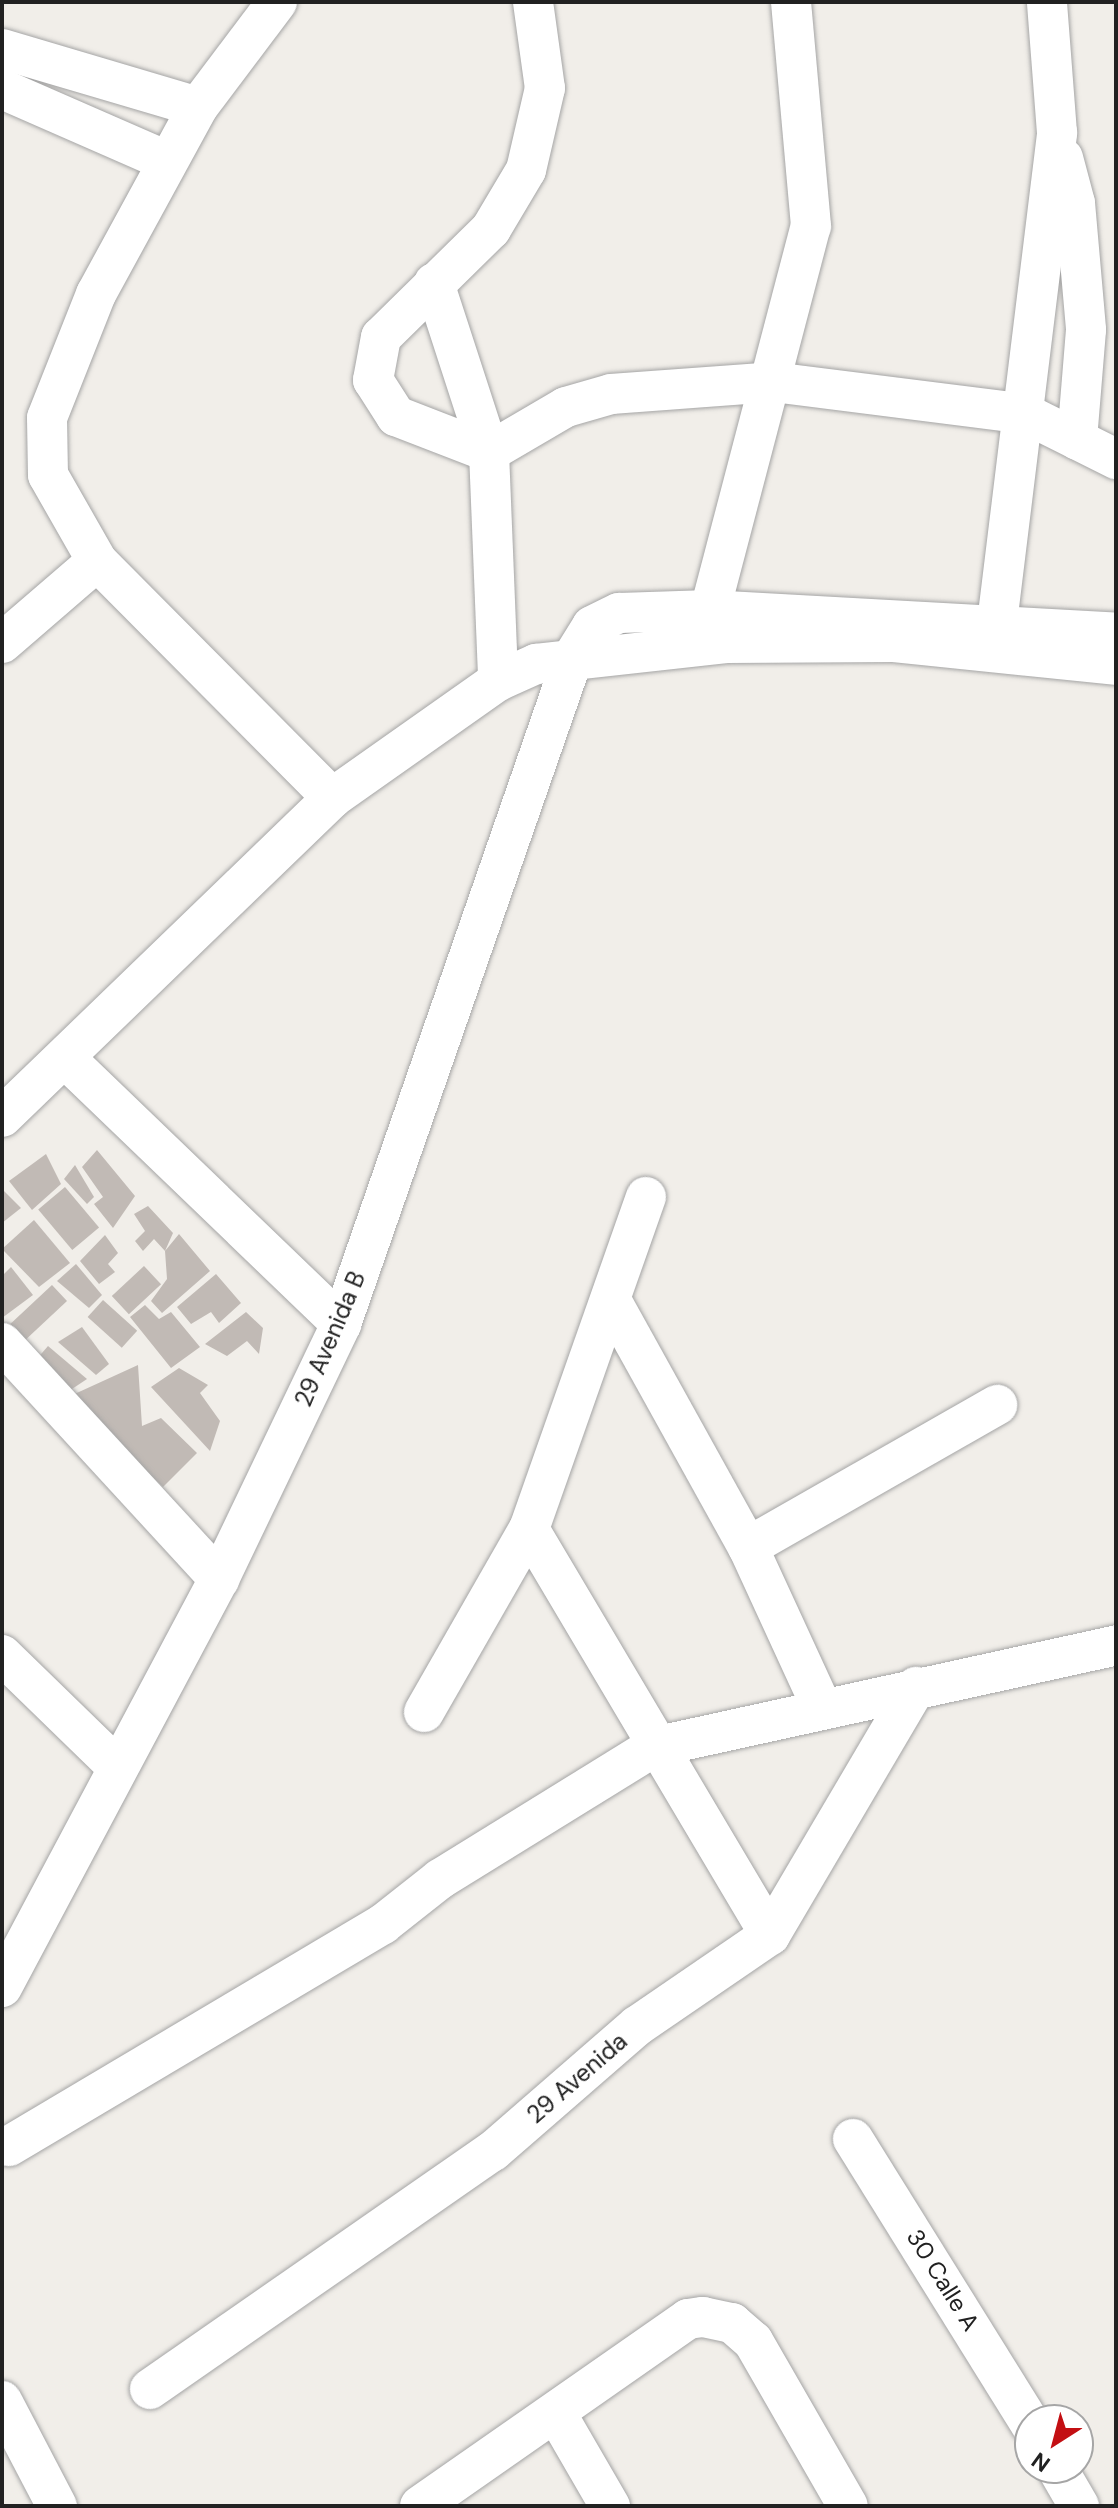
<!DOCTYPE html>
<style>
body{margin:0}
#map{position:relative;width:1118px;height:2508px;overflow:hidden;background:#f1eee9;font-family:"DM Sans",sans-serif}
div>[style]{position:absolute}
.building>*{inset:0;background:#c1bab5;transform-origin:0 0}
.roads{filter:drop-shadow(0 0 2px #a5a5a5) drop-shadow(0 0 2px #a5a5a5)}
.street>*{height:40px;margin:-20px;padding:0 20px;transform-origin:20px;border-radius:20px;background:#fff}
span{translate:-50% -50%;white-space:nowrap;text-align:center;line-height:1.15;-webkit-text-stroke:7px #fff;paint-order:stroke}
.street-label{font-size:24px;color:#212121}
.frame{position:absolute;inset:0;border:4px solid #212121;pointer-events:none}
.north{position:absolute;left:1014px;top:2404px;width:80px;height:80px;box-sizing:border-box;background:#fff;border:2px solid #a6a6a6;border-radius:50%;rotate:216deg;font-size:22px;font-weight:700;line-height:32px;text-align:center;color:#212121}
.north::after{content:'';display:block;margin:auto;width:28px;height:36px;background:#c30f13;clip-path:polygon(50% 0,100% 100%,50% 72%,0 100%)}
</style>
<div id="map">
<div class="building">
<div style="clip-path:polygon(97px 1150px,135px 1196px,113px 1228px,94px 1204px,103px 1197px,82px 1167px)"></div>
<div style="clip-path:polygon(46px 1154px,61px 1184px,32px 1210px,9px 1181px)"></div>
<div style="clip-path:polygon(75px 1165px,94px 1197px,87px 1204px,64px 1179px)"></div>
<div style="left:65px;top:1187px;width:53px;height:35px;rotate:50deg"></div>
<div style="clip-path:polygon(2px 1189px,21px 1208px,2px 1223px)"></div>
<div style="clip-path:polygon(148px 1206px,173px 1233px,165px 1251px,179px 1234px,210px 1271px,162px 1313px,151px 1301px,167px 1279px,165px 1251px,154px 1239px,143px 1251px,135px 1241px,145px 1231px,134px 1214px)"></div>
<div style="clip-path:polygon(34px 1220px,70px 1263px,39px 1287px,2px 1249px)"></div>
<div style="clip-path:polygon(105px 1235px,118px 1253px,108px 1264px,115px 1272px,99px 1284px,80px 1261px)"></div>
<div style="clip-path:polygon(76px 1264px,102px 1295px,89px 1308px,57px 1281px)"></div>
<div style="left:144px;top:1266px;width:25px;height:44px;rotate:47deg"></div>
<div style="clip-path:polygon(11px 1267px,33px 1295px,2px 1318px,2px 1276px)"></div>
<div style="clip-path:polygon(216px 1274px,241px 1303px,219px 1323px,211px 1312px,191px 1324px,177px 1307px)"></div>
<div style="left:52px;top:1285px;width:22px;height:64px;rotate:47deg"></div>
<div style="left:103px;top:1300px;width:46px;height:23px;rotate:42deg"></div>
<div style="clip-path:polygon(145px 1305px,159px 1319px,171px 1312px,200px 1347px,171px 1368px,130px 1317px)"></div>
<div style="clip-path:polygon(246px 1312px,263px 1328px,259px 1354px,247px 1341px,227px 1356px,205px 1344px)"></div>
<div style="clip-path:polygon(82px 1327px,109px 1364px,96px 1375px,58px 1342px)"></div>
<div style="clip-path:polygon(48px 1346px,87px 1379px,63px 1395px,36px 1360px)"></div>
<div style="clip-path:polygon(138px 1365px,142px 1426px,161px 1418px,197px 1453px,163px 1487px,68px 1397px)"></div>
<div style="clip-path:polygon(179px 1368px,208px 1385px,200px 1393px,220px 1421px,210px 1451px,151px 1387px)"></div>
</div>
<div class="roads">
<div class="street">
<div style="left:277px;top:2px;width:131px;rotate:127deg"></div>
<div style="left:198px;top:107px;width:213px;rotate:118.6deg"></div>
<div style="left:96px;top:294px;width:133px;rotate:111.6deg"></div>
<div style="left:47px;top:418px;width:57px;rotate:89deg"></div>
<div style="left:48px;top:475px;width:99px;rotate:60.3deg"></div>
<div style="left:97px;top:561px;width:334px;rotate:45.2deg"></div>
<div style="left:533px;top:2px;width:87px;rotate:82.1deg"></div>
<div style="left:545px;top:88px;width:84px;rotate:103deg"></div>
<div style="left:526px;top:170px;width:69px;rotate:120.7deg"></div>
<div style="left:491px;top:229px;width:154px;rotate:135.5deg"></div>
<div style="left:381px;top:337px;width:44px;rotate:100.5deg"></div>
<div style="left:373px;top:380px;width:43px;rotate:57.4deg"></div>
<div style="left:396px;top:416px;width:100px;rotate:21.2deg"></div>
<div style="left:489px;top:452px;width:89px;rotate:-30.3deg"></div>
<div style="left:566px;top:407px;width:47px;rotate:-16.1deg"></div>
<div style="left:611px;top:394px;width:162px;rotate:-4.2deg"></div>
<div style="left:773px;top:382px;width:255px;rotate:7.2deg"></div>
<div style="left:1026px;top:414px;width:101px;rotate:26.6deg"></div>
<div style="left:2px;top:49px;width:204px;rotate:16.5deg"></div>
<div style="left:2px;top:89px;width:180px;rotate:23.6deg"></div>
<div style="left:1063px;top:158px;width:47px;rotate:75.1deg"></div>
<div style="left:1075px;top:203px;width:127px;rotate:85deg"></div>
<div style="left:1086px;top:330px;width:110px;rotate:94.7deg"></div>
<div style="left:434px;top:283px;width:178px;rotate:72deg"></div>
<div style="left:489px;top:452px;width:229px;rotate:87.7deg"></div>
<div style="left:710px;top:610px;width:397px;rotate:-75.3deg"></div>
<div style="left:811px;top:226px;width:225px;rotate:-95.1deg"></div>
<div style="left:997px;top:623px;width:494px;rotate:-83deg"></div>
<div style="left:1057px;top:133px;width:131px;rotate:-94.4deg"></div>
<div style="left:2px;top:643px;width:125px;rotate:-40.8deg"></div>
<div style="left:66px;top:1059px;width:382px;rotate:43.9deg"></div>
<div style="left:2px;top:1117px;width:459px;rotate:-44deg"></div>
<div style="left:332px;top:798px;width:203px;rotate:-35.2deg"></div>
<div style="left:498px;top:681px;width:42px;rotate:-24.1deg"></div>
<div style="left:536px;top:664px;width:191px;rotate:-6.3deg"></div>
<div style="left:726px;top:643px;width:168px;rotate:-0.3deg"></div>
<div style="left:894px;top:642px;width:223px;rotate:5.9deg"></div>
<div style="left:612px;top:1302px;width:280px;rotate:61deg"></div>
<div style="left:748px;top:1547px;width:177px;rotate:65.3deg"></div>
<div style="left:2px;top:1343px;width:321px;rotate:47.4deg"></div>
<div style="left:529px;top:1529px;width:472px;rotate:59.3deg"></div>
<div style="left:748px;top:1547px;width:287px;rotate:-29.7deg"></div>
<div style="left:2px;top:1655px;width:161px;rotate:44.2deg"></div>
<div style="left:424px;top:1712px;width:211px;rotate:-60.2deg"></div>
<div style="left:529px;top:1529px;width:352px;rotate:-70.6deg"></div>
<div style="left:2px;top:1987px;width:462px;rotate:-62deg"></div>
<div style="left:219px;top:1579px;width:283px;rotate:-64.4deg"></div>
<div style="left:341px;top:1324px;width:708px;rotate:-70.8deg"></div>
<div style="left:574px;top:655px;width:34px;rotate:-58deg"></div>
<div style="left:592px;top:626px;width:30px;rotate:-26deg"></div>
<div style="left:619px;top:613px;width:91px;rotate:-1.9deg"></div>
<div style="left:710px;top:610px;width:407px;rotate:3.2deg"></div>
<div style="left:853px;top:2139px;width:335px;rotate:58.1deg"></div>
<div style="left:9px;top:2146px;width:435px;rotate:-30.7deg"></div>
<div style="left:383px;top:1924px;width:73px;rotate:-38.3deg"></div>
<div style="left:440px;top:1879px;width:251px;rotate:-31.7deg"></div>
<div style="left:654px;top:1747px;width:473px;rotate:-12.4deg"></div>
<div style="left:150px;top:2389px;width:417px;rotate:-34.8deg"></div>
<div style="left:493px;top:2151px;width:191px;rotate:-41deg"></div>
<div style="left:637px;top:2026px;width:161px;rotate:-34.4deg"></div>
<div style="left:770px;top:1935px;width:288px;rotate:-59.5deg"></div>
<div style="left:2px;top:2401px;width:119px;rotate:62.4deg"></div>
<div style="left:556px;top:2413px;width:108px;rotate:59.9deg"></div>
<div style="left:1057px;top:2468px;width:44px;rotate:59.9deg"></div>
<div style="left:420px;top:2506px;width:327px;rotate:-34.9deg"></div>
<div style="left:688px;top:2319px;width:15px;rotate:-8deg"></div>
<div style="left:703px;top:2317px;width:30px;rotate:12deg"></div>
<div style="left:732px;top:2323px;width:28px;rotate:41deg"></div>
<div style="left:753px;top:2341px;width:190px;rotate:60.1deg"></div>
</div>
</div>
<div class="street-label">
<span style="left:330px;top:1339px;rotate:-67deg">29 Avenida B</span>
<span style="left:577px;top:2078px;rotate:-41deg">29 Avenida</span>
<span style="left:943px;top:2280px;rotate:58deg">30 Calle A</span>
</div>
<div class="frame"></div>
<div class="north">N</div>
</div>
